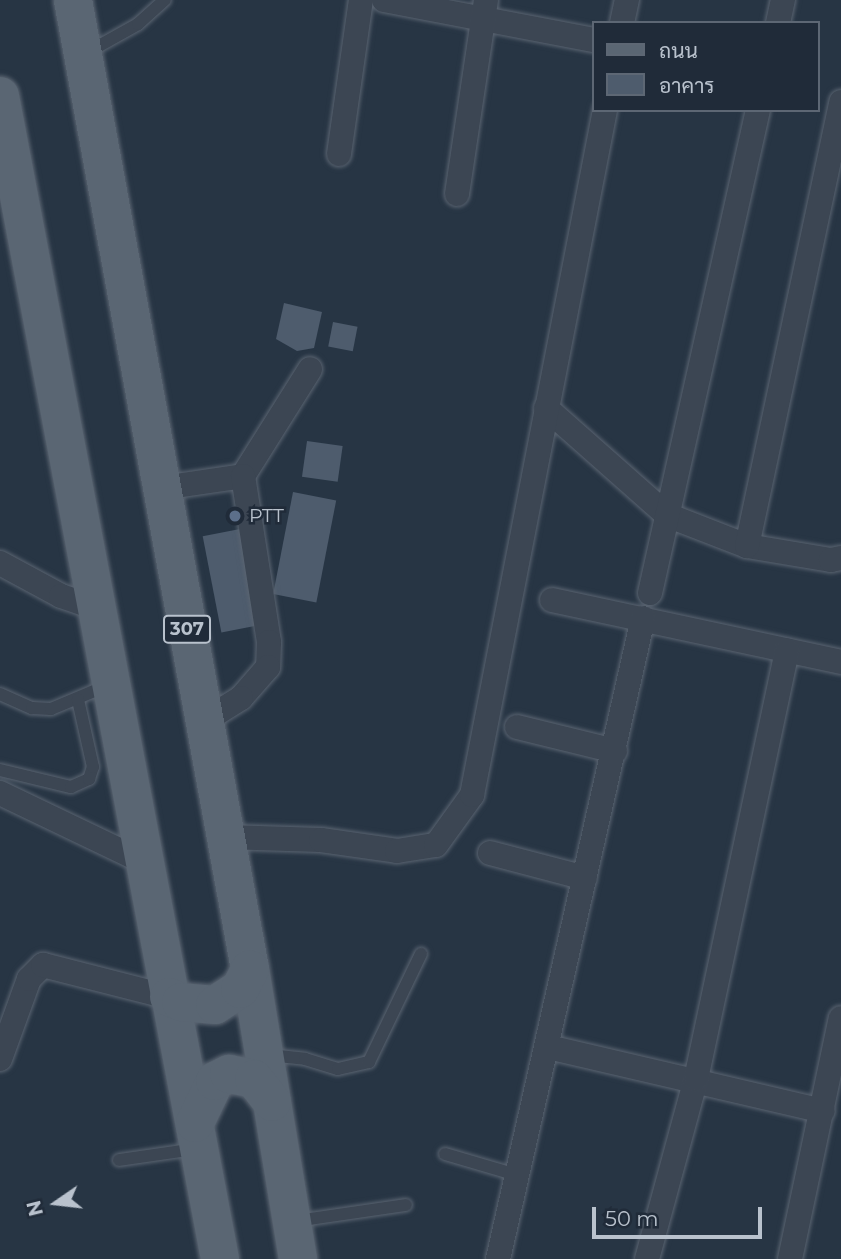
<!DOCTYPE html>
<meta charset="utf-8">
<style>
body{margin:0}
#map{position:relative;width:841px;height:1259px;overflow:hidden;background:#273544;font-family:Montserrat,Sarabun,sans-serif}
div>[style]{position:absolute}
.building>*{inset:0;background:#4e5c6d;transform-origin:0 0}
.roads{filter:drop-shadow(0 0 2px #5a6471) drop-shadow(0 0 2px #5a6471)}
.service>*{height:12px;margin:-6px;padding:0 6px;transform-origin:6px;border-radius:6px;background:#3c4653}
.minor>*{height:24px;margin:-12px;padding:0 12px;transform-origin:12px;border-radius:12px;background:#3c4653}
.primary>*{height:38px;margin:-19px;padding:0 19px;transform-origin:19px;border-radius:19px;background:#5a6673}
.dots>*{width:19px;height:19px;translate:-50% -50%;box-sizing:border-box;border:4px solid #202b39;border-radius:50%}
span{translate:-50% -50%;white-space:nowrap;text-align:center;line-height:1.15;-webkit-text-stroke:5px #202b39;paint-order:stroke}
.shield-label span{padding:2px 5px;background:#202b39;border:2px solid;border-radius:5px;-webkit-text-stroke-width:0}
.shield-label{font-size:18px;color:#b9c2cd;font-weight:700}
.poi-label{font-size:19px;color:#b9c2cd}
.left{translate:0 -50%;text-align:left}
.legend{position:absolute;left:592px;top:21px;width:228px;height:91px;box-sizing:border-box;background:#202b39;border:2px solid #5d6774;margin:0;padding:9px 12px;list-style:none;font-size:21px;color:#b9c2cd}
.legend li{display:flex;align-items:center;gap:14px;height:35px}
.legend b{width:35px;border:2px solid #5d6774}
.north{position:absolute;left:21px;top:1168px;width:70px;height:70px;-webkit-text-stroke:5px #202b39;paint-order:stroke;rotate:256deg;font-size:19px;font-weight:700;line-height:28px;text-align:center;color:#b9c2cd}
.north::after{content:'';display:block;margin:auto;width:24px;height:32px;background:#b9c2cd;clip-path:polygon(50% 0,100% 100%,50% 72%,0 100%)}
.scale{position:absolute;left:592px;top:1207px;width:170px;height:32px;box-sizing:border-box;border:4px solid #b9c2cd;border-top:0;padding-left:9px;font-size:21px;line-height:24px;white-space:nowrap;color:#b9c2cd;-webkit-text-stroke:5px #202b39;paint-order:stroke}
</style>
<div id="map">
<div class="building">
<div style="clip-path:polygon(284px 303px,322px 312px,314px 348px,297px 351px,276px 339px)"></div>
<div style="left:333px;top:322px;width:25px;height:25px;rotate:11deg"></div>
<div style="left:307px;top:441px;width:36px;height:36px;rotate:8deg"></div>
<div style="left:293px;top:492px;width:44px;height:104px;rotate:11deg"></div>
<div style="left:240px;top:529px;width:98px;height:38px;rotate:79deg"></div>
</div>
<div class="roads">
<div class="service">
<div style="left:88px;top:52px;width:57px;rotate:-29.2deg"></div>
<div style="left:138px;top:24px;width:36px;rotate:-42deg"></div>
<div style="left:0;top:694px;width:35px;rotate:24deg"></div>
<div style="left:32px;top:708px;width:19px;rotate:3deg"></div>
<div style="left:51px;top:709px;width:60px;rotate:-22.7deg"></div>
<div style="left:0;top:770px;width:73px;rotate:13.5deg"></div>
<div style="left:71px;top:787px;width:20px;rotate:-24deg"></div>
<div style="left:89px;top:779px;width:13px;rotate:-72deg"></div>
<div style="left:93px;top:767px;width:69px;rotate:-102.6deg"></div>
<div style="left:269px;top:1055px;width:36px;rotate:6deg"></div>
<div style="left:305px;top:1059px;width:34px;rotate:17deg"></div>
<div style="left:338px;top:1069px;width:32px;rotate:-13deg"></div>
<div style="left:369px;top:1062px;width:120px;rotate:-64.3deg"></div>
<div style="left:445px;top:1154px;width:75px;rotate:16.3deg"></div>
<div style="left:119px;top:1160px;width:77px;rotate:-8.2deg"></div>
<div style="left:296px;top:1221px;width:111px;rotate:-8.3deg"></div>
</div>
<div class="minor">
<div style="left:384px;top:0;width:214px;rotate:10.8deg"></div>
<div style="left:622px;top:23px;width:24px;rotate:-78deg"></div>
<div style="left:778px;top:23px;width:24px;rotate:-78deg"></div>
<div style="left:339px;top:154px;width:156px;rotate:-81.9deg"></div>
<div style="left:457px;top:194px;width:196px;rotate:-81.5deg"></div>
<div style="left:546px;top:408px;width:162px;rotate:41.5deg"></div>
<div style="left:667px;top:515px;width:86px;rotate:21.2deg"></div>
<div style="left:747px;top:546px;width:85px;rotate:9.5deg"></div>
<div style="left:831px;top:560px;width:10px;rotate:-11deg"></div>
<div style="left:243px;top:476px;width:126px;rotate:-57.9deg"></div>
<div style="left:162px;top:488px;width:82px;rotate:-8.4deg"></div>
<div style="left:243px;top:476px;width:168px;rotate:81.1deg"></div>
<div style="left:269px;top:642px;width:25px;rotate:92deg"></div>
<div style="left:268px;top:667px;width:41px;rotate:131.1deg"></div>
<div style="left:241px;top:698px;width:44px;rotate:148.1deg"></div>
<div style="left:747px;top:546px;width:454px;rotate:-78deg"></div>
<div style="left:0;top:563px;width:69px;rotate:28.4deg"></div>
<div style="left:61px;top:596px;width:40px;rotate:18.9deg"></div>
<div style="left:650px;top:593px;width:495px;rotate:-77.4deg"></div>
<div style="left:552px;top:600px;width:296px;rotate:12.1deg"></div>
<div style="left:517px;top:727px;width:101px;rotate:13.8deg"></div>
<div style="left:0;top:793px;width:162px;rotate:25.6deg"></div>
<div style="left:226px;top:837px;width:95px;rotate:1.8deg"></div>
<div style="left:321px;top:840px;width:77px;rotate:8.2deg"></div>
<div style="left:397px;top:851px;width:39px;rotate:-9deg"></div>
<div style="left:436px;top:845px;width:62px;rotate:-54.2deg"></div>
<div style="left:472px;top:795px;width:698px;rotate:-79.01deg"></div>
<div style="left:490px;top:853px;width:98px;rotate:14.7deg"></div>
<div style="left:548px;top:1047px;width:282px;rotate:13.1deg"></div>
<div style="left:0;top:1059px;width:85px;rotate:-70.1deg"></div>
<div style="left:29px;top:979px;width:20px;rotate:-45deg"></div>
<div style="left:43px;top:965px;width:130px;rotate:14.3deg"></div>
<div style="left:498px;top:1259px;width:657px;rotate:-77.25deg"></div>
<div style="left:647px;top:1259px;width:187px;rotate:-74.8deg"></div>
<div style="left:696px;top:1079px;width:438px;rotate:-78deg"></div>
<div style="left:790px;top:1259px;width:246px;rotate:-78.1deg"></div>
</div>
<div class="primary">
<div style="left:73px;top:0;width:985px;rotate:79.65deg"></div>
<div style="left:250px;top:969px;width:294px;rotate:80.6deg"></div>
<div style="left:0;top:96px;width:1184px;rotate:79.29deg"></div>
<div style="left:169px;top:997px;width:13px;rotate:23deg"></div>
<div style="left:181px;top:1002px;width:34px;rotate:5deg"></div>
<div style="left:215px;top:1005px;width:30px;rotate:-33deg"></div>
<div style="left:240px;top:989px;width:22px;rotate:-63deg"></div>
<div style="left:195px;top:1123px;width:47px;rotate:-64.5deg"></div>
<div style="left:215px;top:1081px;width:16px;rotate:-27deg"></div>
<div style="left:229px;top:1074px;width:25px;rotate:11deg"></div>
<div style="left:254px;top:1079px;width:29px;rotate:52deg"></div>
</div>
</div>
<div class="dots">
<div style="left:235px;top:516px;background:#5c6f8a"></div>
</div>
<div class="shield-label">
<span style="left:187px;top:629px">307</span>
</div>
<div class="poi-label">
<span class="left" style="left:249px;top:516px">PTT</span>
</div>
<ul class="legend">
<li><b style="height:9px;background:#5a6673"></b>ถนน</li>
<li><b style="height:19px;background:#4e5c6d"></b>อาคาร</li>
</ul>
<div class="north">N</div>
<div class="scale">50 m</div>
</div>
